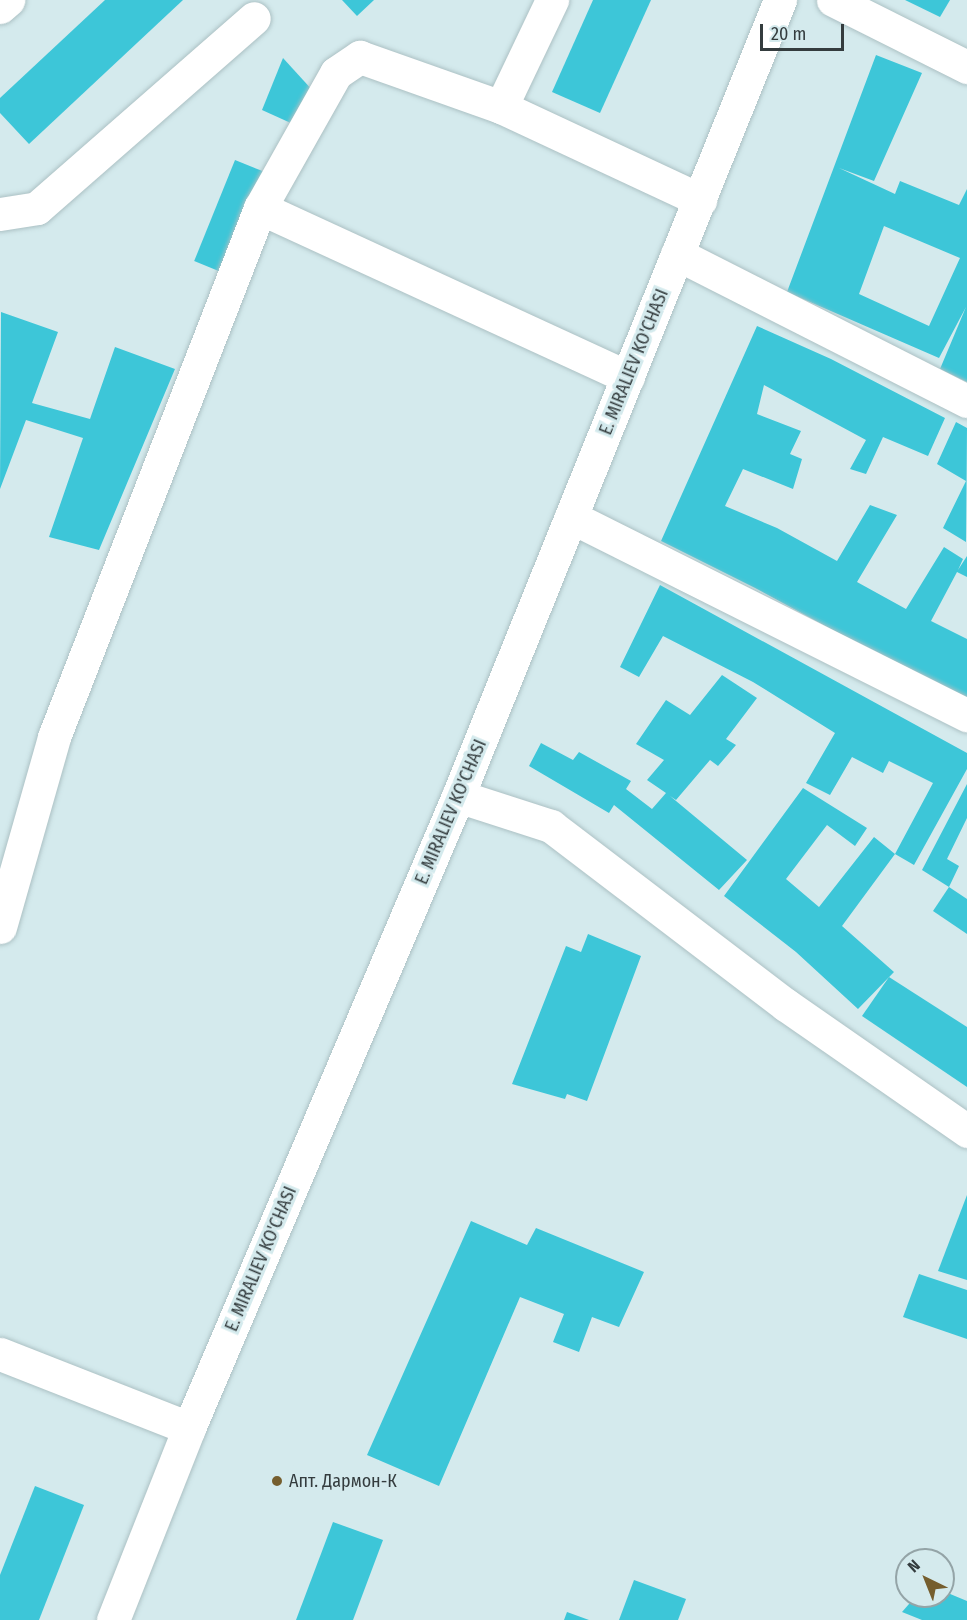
<!DOCTYPE html>
<meta charset="utf-8">
<style>
body{margin:0}
#map{position:relative;width:967px;height:1620px;overflow:hidden;background:#d4eaed;font-family:"Fira Sans Condensed",sans-serif}
div>[style]{position:absolute}
.building>*{inset:0;background:#3dc6d8;transform-origin:0 0}
.roads{filter:drop-shadow(0 0 2px #acc1c4) drop-shadow(0 0 2px #acc1c4)}
.minor>*{height:33px;margin:-16.5px;padding:0 16.5px;transform-origin:16.5px;border-radius:16.5px;background:#fff}
.dots>*{width:16px;height:16px;translate:-50% -50%;box-sizing:border-box;border:3px solid #d4eaed;border-radius:50%}
span{translate:-50% -50%;white-space:nowrap;text-align:center;line-height:1.15;-webkit-text-stroke:6px #d4eaed;paint-order:stroke}
.street-label{font-size:18px;color:#343c3e}
.poi-label{font-size:18px;color:#343c3e}
.left{translate:0 -50%;text-align:left}
.north{position:absolute;left:895px;top:1548px;width:60px;height:60px;box-sizing:border-box;background:#d4eaed;border:2px solid #94a4a7;border-radius:50%;rotate:317deg;font-size:16px;font-weight:700;line-height:24px;text-align:center;color:#343c3e}
.north::after{content:'';display:block;margin:auto;width:21px;height:27px;background:#755e2e;clip-path:polygon(50% 0,100% 100%,50% 72%,0 100%)}
.scale{position:absolute;left:760px;top:24px;width:84px;height:27px;box-sizing:border-box;border:3px solid #343c3e;border-top:0;padding-left:8px;font-size:18px;line-height:21px;white-space:nowrap;color:#343c3e;-webkit-text-stroke:4px #d4eaed;paint-order:stroke}
</style>
<div id="map">
<div class="building">
<div style="clip-path:polygon(105px 0,183px 0,29px 144px,0 113px,0 98px)"></div>
<div style="clip-path:polygon(342px 0,374px 0,357px 16px)"></div>
<div style="clip-path:polygon(593px 0,651px 0,600px 113px,552px 92px)"></div>
<div style="clip-path:polygon(905px 0,950px 0,940px 17px)"></div>
<div style="clip-path:polygon(evenodd,876px 55px,922px 73px,874px 181px,839px 168px,895px 194px,900px 181px,959px 205px,967px 189px,967px 382px,940px 369px,966px 307px,939px 358px,787px 292px,876px 55px,884px 226px,960px 258px,929px 326px,859px 294px,884px 226px)"></div>
<div style="clip-path:polygon(283px 58px,314px 92px,304px 129px,262px 110px)"></div>
<div style="left:235px;top:160px;width:31px;height:109px;rotate:22deg"></div>
<div style="clip-path:polygon(1px 312px,58px 332px,32px 403px,90px 419px,115px 347px,175px 369px,99px 550px,49px 537px,83px 438px,26px 420px,0 489px)"></div>
<div style="clip-path:polygon(757px 326px,831px 359px,945px 418px,928px 456px,883px 437px,866px 474px,850px 469px,866px 440px,764px 385px,757px 414px,801px 431px,790px 454px,802px 459px,793px 489px,743px 469px,725px 506px,777px 528px,837px 561px,870px 505px,897px 515px,857px 582px,906px 609px,944px 547px,963px 559px,958px 570px,967px 556px,967px 577px,957px 572px,931px 621px,967px 639px,967px 697px,905px 669px,755px 588px,661px 541px)"></div>
<div style="clip-path:polygon(956px 422px,967px 428px,966px 542px,943px 528px,966px 481px,937px 464px)"></div>
<div style="clip-path:polygon(660px 585px,967px 753px,967px 769px,914px 865px,895px 854px,933px 783px,889px 761px,883px 773px,852px 757px,830px 795px,806px 783px,835px 733px,753px 682px,663px 636px,639px 677px,620px 667px)"></div>
<div style="clip-path:polygon(722px 675px,757px 698px,726px 739px,736px 745px,718px 766px,710px 760px,676px 800px,670px 796px,747px 860px,719px 890px,614px 805px,609px 813px,529px 766px,541px 743px,573px 760px,579px 752px,631px 781px,626px 789px,652px 809px,666px 793px,647px 780px,664px 760px,636px 744px,666px 700px,690px 715px)"></div>
<div style="clip-path:polygon(967px 784px,967px 818px,947px 859px,959px 866px,949px 887px,922px 870px)"></div>
<div style="clip-path:polygon(803px 788px,867px 828px,855px 846px,827px 825px,786px 879px,819px 907px,874px 837px,895px 854px,842px 926px,894px 972px,858px 1009px,796px 952px,724px 896px)"></div>
<div style="clip-path:polygon(949px 887px,967px 899px,967px 934px,933px 911px)"></div>
<div style="clip-path:polygon(588px 934px,641px 956px,587px 1101px,567px 1094px,565px 1099px,512px 1084px,566px 946px,581px 952px)"></div>
<div style="clip-path:polygon(889px 977px,967px 1027px,967px 1087px,862px 1016px)"></div>
<div style="clip-path:polygon(967px 1195px,967px 1280px,938px 1271px)"></div>
<div style="clip-path:polygon(471px 1221px,527px 1245px,536px 1228px,644px 1272px,619px 1327px,592px 1317px,579px 1352px,553px 1342px,564px 1314px,520px 1297px,439px 1486px,367px 1455px)"></div>
<div style="clip-path:polygon(919px 1274px,967px 1290px,967px 1339px,903px 1317px)"></div>
<div style="clip-path:polygon(35px 1486px,84px 1505px,39px 1620px,0 1620px,0 1575px)"></div>
<div style="clip-path:polygon(333px 1522px,383px 1540px,353px 1620px,296px 1620px)"></div>
<div style="clip-path:polygon(634px 1580px,686px 1599px,678px 1620px,619px 1620px)"></div>
<div style="clip-path:polygon(943px 1591px,967px 1601px,967px 1620px,922px 1620px,902px 1612px,916px 1596px,943px 1596px)"></div>
<div style="clip-path:polygon(567px 1612px,589px 1620px,564px 1620px)"></div>
</div>
<div class="roads">
<div class="minor">
<div style="left:833px;top:0;width:150px;rotate:26.6deg"></div>
<div style="left:0;top:7px;width:11px;rotate:-41deg"></div>
<div style="left:501px;top:107px;width:119px;rotate:-64.5deg"></div>
<div style="left:260px;top:208px;width:405px;rotate:24.7deg"></div>
<div style="left:0;top:214px;width:37px;rotate:-9deg"></div>
<div style="left:37px;top:208px;width:288px;rotate:-41.2deg"></div>
<div style="left:677px;top:254px;width:325px;rotate:26.9deg"></div>
<div style="left:571px;top:517px;width:443px;rotate:26.6deg"></div>
<div style="left:458px;top:796px;width:98px;rotate:17.9deg"></div>
<div style="left:551px;top:826px;width:295px;rotate:37.3deg"></div>
<div style="left:786px;top:1005px;width:221px;rotate:34.8deg"></div>
<div style="left:0;top:927px;width:198px;rotate:-74.1deg"></div>
<div style="left:54px;top:737px;width:568px;rotate:-68.72deg"></div>
<div style="left:260px;top:208px;width:155px;rotate:-60.6deg"></div>
<div style="left:336px;top:73px;width:29px;rotate:-34deg"></div>
<div style="left:360px;top:57px;width:150px;rotate:19.5deg"></div>
<div style="left:501px;top:107px;width:220px;rotate:25deg"></div>
<div style="left:0;top:1354px;width:203px;rotate:21.4deg"></div>
<div style="left:113px;top:1620px;width:206px;rotate:-68.4deg"></div>
<div style="left:189px;top:1428px;width:687px;rotate:-66.94deg"></div>
<div style="left:458px;top:796px;width:859px;rotate:-67.98deg"></div>
</div>
</div>
<div class="dots">
<div style="left:277px;top:1481px;background:#755e2e"></div>
</div>
<div class="street-label">
<span style="left:634px;top:362px;rotate:-68deg">E. MIRALIEV KO'CHASI</span>
<span style="left:451px;top:812px;rotate:-67deg">E. MIRALIEV KO'CHASI</span>
<span style="left:261px;top:1259px;rotate:-67deg">E. MIRALIEV KO'CHASI</span>
</div>
<div class="poi-label">
<span class="left" style="left:289px;top:1481px">Апт. Дармон-К</span>
</div>
<div class="north">N</div>
<div class="scale">20 m</div>
</div>
